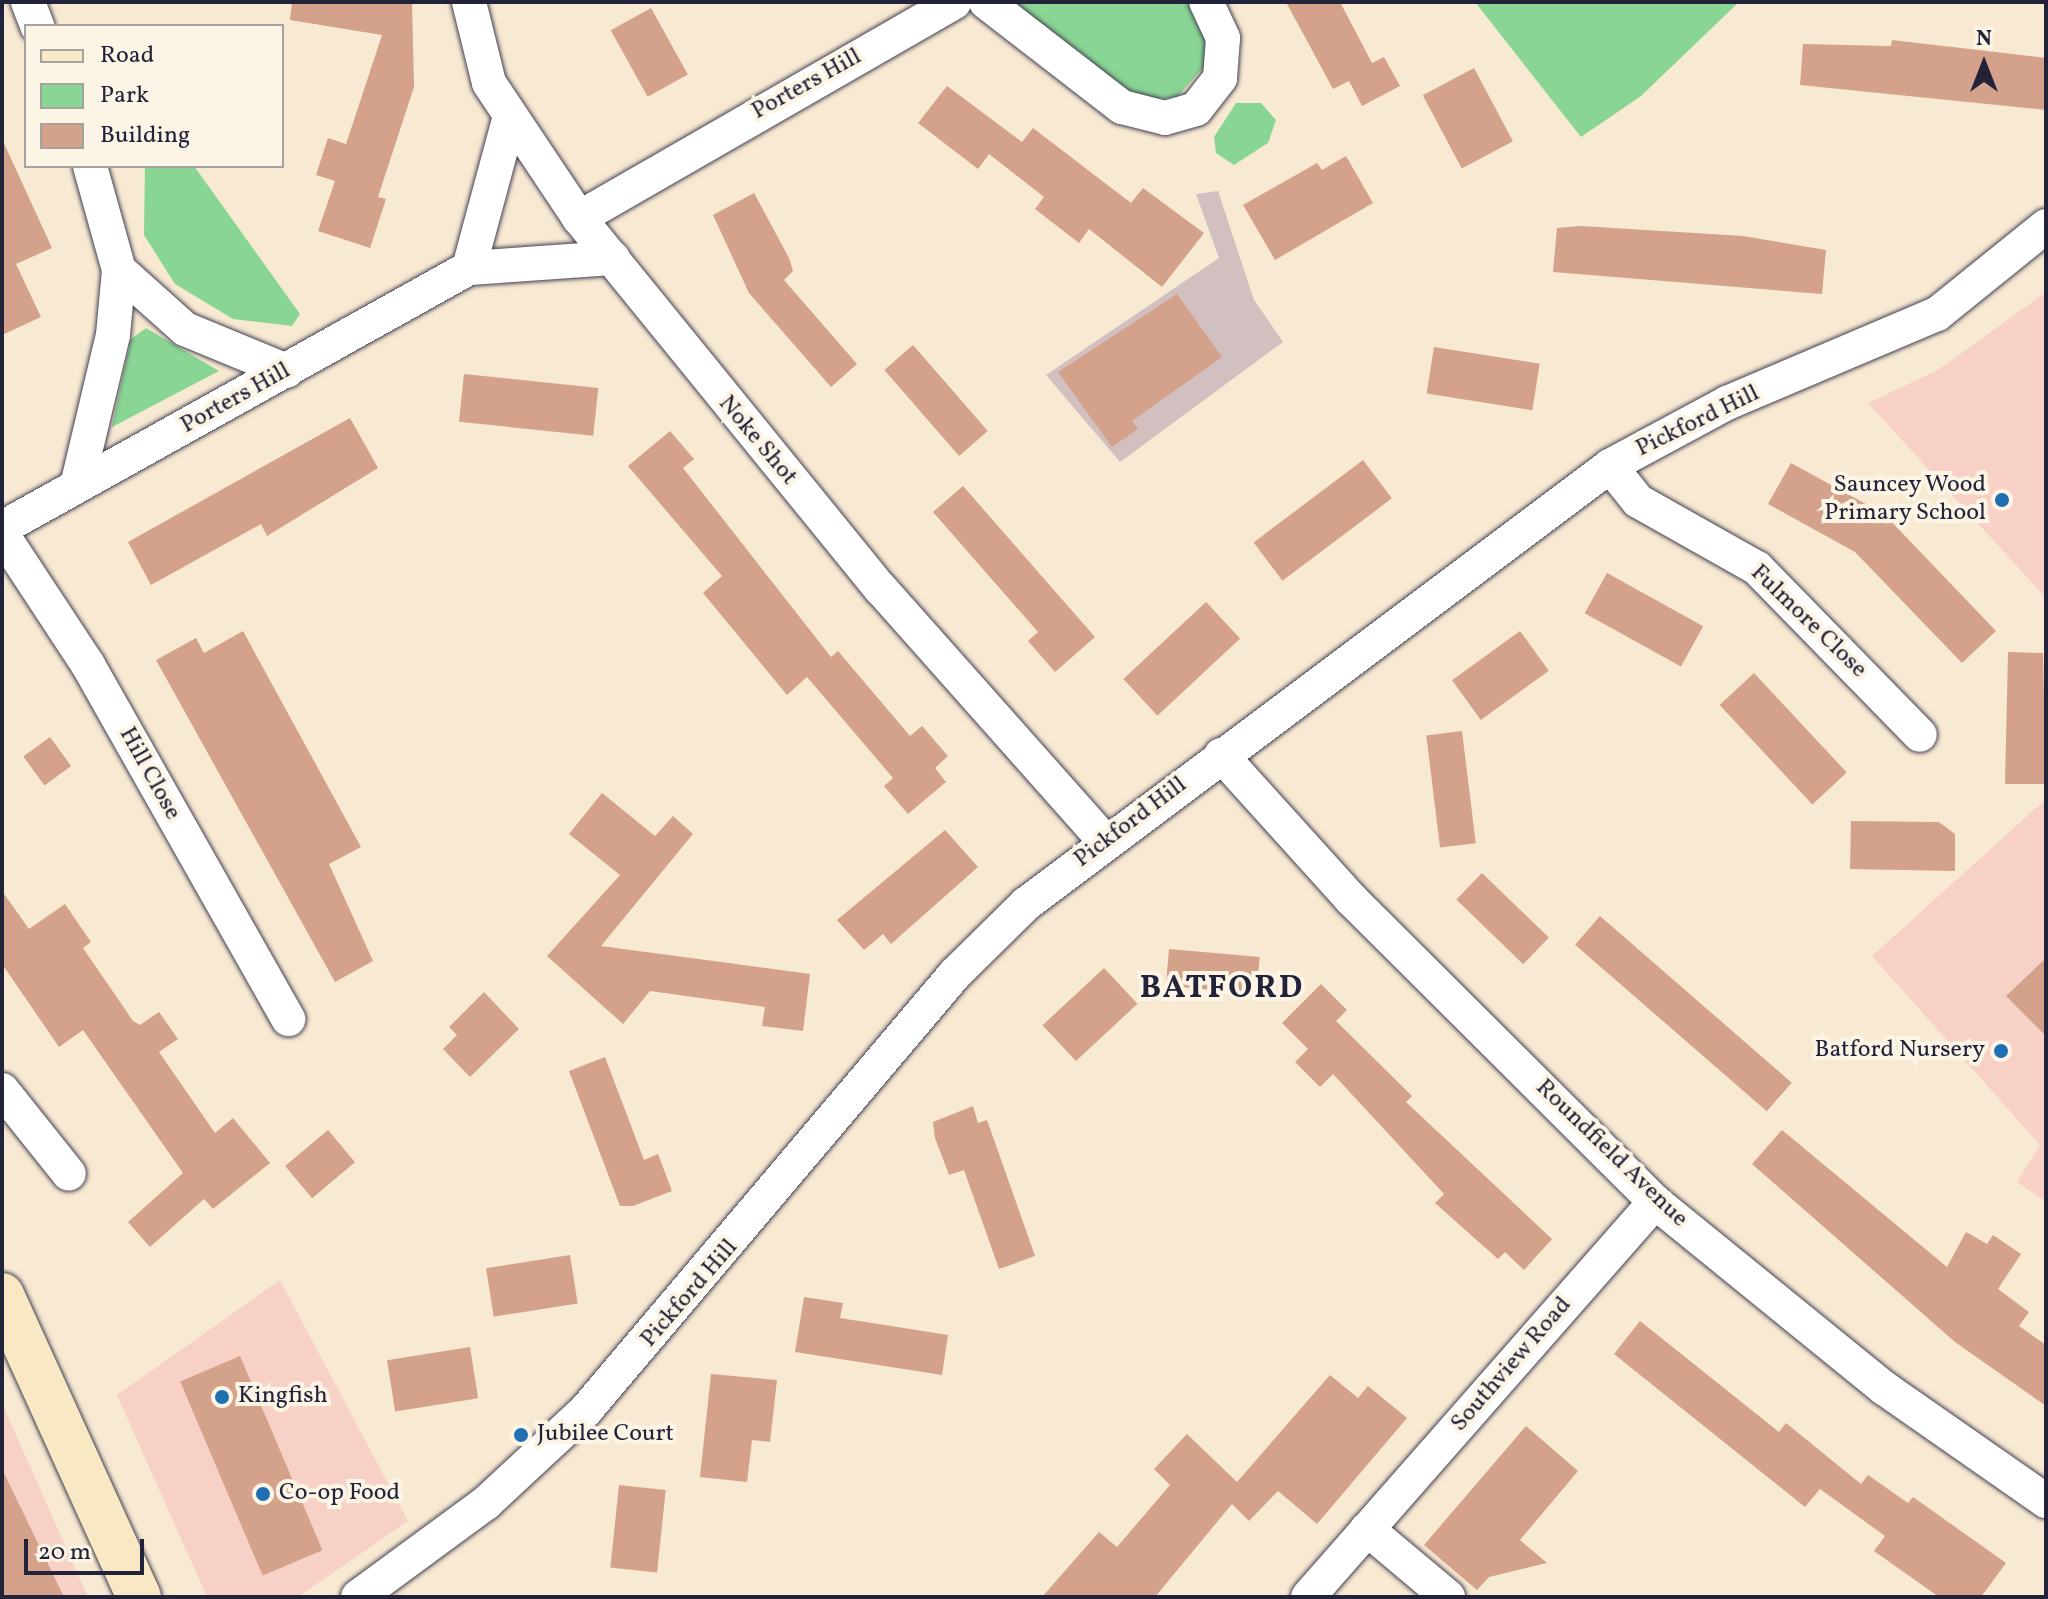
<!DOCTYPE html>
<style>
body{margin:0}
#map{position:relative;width:2048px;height:1599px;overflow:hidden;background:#f8e9d2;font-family:Vollkorn,serif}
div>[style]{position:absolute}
.built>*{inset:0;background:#f7d1c6}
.industrial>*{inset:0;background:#d2bfbf}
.green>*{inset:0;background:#89d694}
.building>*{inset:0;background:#d4a28b;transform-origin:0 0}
.roads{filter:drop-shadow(0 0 2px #424052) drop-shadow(0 0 2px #424052)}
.street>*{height:34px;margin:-17px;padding:0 17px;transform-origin:17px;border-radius:17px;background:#fff}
.secondary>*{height:44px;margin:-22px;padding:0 22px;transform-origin:22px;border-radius:22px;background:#f8e8c3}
.dots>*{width:22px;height:22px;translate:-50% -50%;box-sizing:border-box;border:4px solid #fcf5e5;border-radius:50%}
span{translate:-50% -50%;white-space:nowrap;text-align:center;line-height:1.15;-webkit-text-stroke:8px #fcf5e5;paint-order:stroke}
.street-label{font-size:24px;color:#22223b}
.poi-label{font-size:24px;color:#22223b}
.right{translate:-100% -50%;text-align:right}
.left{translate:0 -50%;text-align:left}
.district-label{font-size:32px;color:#22223b;font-weight:700;letter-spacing:2px}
.frame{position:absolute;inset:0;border:4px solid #22223b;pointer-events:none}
.legend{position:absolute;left:24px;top:24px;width:260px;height:144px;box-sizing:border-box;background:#fcf5e5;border:2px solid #a5a1a1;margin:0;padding:10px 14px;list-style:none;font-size:24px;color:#22223b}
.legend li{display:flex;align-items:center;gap:16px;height:40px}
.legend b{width:40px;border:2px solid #a5a1a1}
.north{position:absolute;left:1944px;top:24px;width:80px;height:80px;-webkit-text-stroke:6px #fcf5e5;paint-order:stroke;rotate:0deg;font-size:22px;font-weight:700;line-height:32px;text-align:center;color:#22223b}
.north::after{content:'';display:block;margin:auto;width:28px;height:36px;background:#22223b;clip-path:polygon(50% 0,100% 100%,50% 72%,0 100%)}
.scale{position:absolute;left:24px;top:1539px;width:120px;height:36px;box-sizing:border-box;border:4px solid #22223b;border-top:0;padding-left:10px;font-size:24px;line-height:28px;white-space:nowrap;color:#22223b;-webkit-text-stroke:6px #fcf5e5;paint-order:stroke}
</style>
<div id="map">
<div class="built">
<div style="clip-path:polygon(2046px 292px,2046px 598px,1868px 403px,1938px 370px)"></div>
<div style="clip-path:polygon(2046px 799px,2046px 1202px,2017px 1182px,2040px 1145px,1872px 956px)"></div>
<div style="clip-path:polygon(280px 1280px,408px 1521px,298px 1597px,207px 1597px,117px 1395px)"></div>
<div style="clip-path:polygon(2px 1403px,88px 1597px,2px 1597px)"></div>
</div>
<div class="industrial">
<div style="clip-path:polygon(1218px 191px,1254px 300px,1283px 342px,1120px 462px,1046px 375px,1219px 258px,1196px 194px)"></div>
</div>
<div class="green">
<div style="clip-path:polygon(1008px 2px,1194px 2px,1204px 20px,1208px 62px,1177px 97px,1151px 99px,1123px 88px)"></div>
<div style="clip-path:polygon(1475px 2px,1739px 2px,1641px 96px,1581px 137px)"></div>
<div style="clip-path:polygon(1236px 103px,1261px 103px,1276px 120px,1268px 143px,1234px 165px,1216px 153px,1214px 137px)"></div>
<div style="clip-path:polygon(145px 166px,194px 166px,300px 314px,292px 326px,233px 319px,175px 284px,144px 235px)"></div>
<div style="clip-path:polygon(146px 328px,219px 371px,112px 427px,131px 339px)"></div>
</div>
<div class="building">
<div style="clip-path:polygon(292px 2px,412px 2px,414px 87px,378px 197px,386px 199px,370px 248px,318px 231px,335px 181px,316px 175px,328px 138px,346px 144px,382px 35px,290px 20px)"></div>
<div style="clip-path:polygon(1286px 2px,1340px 2px,1372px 63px,1384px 57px,1400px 86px,1362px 106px,1349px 81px,1333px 89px)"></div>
<div style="left:651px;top:8px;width:76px;height:46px;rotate:61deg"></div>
<div style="clip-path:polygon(1892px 40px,2046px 58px,2046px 110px,1800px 85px,1803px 44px,1891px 46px)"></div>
<div style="left:1474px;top:68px;width:83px;height:58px;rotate:62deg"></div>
<div style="clip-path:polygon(947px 86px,1022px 142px,1033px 128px,1131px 203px,1143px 188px,1204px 233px,1162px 287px,1089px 229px,1079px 243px,1035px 209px,1044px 197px,989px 154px,978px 169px,918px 123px)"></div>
<div style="clip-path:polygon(2px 139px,52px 248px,16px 264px,41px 317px,2px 335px)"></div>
<div style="clip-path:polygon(1346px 156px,1373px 203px,1275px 260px,1243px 205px,1317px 163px,1322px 170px)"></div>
<div style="clip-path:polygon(754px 193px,789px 258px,793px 271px,784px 280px,857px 364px,831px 387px,749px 293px,713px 215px)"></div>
<div style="clip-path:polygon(1581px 226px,1743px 236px,1826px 250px,1822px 294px,1553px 272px,1557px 228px)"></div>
<div style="clip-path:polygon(1177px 294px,1222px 357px,1132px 421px,1138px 429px,1112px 447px,1058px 372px)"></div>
<div style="left:913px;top:345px;width:114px;height:38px;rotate:49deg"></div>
<div style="left:1434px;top:347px;width:107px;height:47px;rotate:9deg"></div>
<div style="left:464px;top:374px;width:135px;height:48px;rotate:6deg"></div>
<div style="clip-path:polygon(350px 418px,378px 468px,267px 536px,261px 524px,151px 585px,128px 542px)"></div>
<div style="clip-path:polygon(670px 431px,694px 459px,683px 468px,831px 657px,838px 651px,910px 736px,922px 726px,948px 756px,935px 768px,946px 782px,908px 814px,884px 786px,893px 778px,807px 677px,787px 695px,703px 593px,722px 576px,628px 466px)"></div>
<div style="left:1363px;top:460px;width:48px;height:137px;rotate:53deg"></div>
<div style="clip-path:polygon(1791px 463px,1884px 514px,1996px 631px,1962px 663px,1855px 552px,1768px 504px)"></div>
<div style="clip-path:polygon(963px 486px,1095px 637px,1055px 672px,1028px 641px,1038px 632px,933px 512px)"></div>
<div style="left:1607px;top:573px;width:110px;height:46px;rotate:29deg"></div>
<div style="left:1206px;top:602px;width:50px;height:113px;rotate:47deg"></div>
<div style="clip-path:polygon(243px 631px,361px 847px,329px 864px,373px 961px,335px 982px,156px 660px,196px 638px,204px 653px)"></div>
<div style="left:1520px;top:631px;width:49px;height:84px;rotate:54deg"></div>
<div style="clip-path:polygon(2008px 652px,2043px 653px,2046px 784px,2005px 784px)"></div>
<div style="left:1754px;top:673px;width:136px;height:47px;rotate:47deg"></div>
<div style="left:1462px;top:731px;width:113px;height:36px;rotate:83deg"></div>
<div style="left:50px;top:737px;width:36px;height:33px;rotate:54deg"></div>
<div style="clip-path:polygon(602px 793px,655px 836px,673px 816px,693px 834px,601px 946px,810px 974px,803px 1031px,762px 1026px,765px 1007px,650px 991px,623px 1024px,547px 956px,620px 875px,569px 834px)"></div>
<div style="clip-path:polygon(1851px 821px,1939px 822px,1955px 834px,1955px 871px,1850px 869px)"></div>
<div style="clip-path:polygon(945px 830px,978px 867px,891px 944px,883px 934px,864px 950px,837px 920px)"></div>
<div style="left:1482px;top:873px;width:93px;height:37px;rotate:44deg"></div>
<div style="clip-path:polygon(2px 891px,29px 929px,65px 904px,91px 942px,83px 948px,133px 1021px,140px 1025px,159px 1012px,178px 1039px,159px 1052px,215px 1133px,233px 1118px,270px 1163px,213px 1209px,204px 1199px,150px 1247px,128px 1222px,183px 1173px,83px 1030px,59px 1047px,2px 964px)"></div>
<div style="left:1600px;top:916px;width:254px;height:38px;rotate:41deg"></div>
<div style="left:1169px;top:949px;width:91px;height:37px;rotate:5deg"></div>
<div style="clip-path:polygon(2046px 958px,2046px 1036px,2006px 996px)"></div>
<div style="left:1104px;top:968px;width:49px;height:84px;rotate:47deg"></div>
<div style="clip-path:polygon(1321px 984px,1347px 1010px,1336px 1021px,1412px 1096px,1406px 1102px,1552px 1239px,1524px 1270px,1505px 1252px,1498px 1259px,1435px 1203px,1444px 1194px,1333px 1074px,1320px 1087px,1295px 1062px,1308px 1049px,1282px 1023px)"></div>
<div style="clip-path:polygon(484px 992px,519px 1029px,470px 1077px,443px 1049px,457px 1035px,449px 1027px)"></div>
<div style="clip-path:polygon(605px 1057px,644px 1160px,658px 1154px,672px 1191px,633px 1206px,620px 1206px,569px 1071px)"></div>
<div style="clip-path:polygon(973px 1106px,978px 1123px,987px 1120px,1035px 1256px,999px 1269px,964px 1170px,949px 1175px,935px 1138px,933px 1122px)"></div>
<div style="left:328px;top:1130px;width:42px;height:56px;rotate:50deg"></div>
<div style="clip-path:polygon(1782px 1130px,1947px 1267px,1966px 1232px,1987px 1244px,1993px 1235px,2021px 1254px,1998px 1289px,2029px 1312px,2019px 1326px,2046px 1345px,2046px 1406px,1955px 1342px,1752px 1164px)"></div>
<div style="left:570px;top:1255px;width:49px;height:85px;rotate:81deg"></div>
<div style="clip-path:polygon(804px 1297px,843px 1303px,840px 1318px,948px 1335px,942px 1375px,795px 1352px)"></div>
<div style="clip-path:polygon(1640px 1321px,1779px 1432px,1786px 1423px,1861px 1484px,1868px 1475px,1908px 1503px,1913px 1497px,2006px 1563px,1981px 1597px,1939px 1597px,1874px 1551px,1885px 1536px,1820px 1489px,1805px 1507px,1614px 1354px)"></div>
<div style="left:470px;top:1347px;width:52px;height:84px;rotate:81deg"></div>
<div style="left:240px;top:1356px;width:211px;height:65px;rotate:67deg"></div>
<div style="clip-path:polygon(711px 1374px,777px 1380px,770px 1442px,752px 1440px,747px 1482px,700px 1477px)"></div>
<div style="clip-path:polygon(1330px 1375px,1358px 1398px,1368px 1386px,1407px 1418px,1317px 1524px,1278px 1491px,1249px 1521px,1232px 1504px,1155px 1597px,1042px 1597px,1099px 1532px,1117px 1547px,1170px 1485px,1154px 1469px,1187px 1434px,1237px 1482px)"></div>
<div style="clip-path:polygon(1526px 1426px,1578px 1471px,1520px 1540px,1547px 1563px,1489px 1577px,1477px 1590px,1424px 1545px)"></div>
<div style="clip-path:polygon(2px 1469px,64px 1597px,2px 1597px)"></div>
<div style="left:619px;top:1485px;width:47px;height:83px;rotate:6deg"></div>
</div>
<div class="roads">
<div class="street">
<div style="left:28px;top:2px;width:26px;rotate:69deg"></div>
<div style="left:469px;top:2px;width:83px;rotate:76.1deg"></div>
<div style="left:489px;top:83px;width:162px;rotate:56.3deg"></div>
<div style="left:579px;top:218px;width:478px;rotate:50.9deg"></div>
<div style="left:881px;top:589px;width:339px;rotate:48.4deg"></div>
<div style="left:986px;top:2px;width:172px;rotate:37.7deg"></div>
<div style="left:1122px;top:107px;width:44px;rotate:14.3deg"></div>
<div style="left:1165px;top:118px;width:32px;rotate:-16deg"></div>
<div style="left:1196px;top:109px;width:39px;rotate:-52deg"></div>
<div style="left:1220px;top:78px;width:40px;rotate:-85.7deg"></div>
<div style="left:1223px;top:38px;width:40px;rotate:-115deg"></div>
<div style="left:579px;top:218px;width:433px;rotate:-29.9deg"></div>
<div style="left:469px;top:268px;width:153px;rotate:-74.9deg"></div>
<div style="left:119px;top:270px;width:89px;rotate:41.8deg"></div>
<div style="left:185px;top:329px;width:110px;rotate:22.4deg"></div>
<div style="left:1610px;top:466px;width:45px;rotate:51.3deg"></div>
<div style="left:1638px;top:501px;width:137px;rotate:29.4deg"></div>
<div style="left:1757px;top:568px;width:233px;rotate:45.7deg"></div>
<div style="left:77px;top:486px;width:155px;rotate:-76.6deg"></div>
<div style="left:113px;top:335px;width:65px;rotate:-84.7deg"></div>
<div style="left:119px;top:270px;width:108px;rotate:-105.6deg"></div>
<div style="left:2px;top:528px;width:534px;rotate:-29.11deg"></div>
<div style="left:469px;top:268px;width:144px;rotate:-4deg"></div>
<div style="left:2px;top:534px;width:157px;rotate:56.7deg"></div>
<div style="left:88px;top:665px;width:407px;rotate:60.5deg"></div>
<div style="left:1221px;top:755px;width:194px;rotate:47.9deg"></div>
<div style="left:1351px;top:899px;width:429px;rotate:44.9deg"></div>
<div style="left:1655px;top:1202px;width:295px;rotate:39.1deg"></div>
<div style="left:1884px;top:1388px;width:198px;rotate:34.9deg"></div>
<div style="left:2px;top:1090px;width:107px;rotate:51.4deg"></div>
<div style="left:1367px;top:1529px;width:106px;rotate:40deg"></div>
<div style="left:358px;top:1597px;width:159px;rotate:-36.3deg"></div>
<div style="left:486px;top:1503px;width:137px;rotate:-42.9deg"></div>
<div style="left:586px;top:1410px;width:571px;rotate:-49.76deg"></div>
<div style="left:955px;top:974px;width:100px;rotate:-44.6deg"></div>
<div style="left:1026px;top:904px;width:730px;rotate:-36.87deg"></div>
<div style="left:1610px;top:466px;width:133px;rotate:-28.3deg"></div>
<div style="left:1727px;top:403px;width:228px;rotate:-23deg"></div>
<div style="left:1937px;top:314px;width:140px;rotate:-38.9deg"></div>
<div style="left:1308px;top:1597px;width:526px;rotate:-48.7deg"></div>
</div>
<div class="secondary">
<div style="left:2px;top:1295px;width:332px;rotate:65.6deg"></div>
</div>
</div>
<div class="dots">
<div style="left:2002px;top:500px;background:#1f6fb2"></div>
<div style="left:2001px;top:1051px;background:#1f6fb2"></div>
<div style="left:222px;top:1397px;background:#1f6fb2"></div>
<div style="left:521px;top:1435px;background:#1f6fb2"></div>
<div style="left:263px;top:1494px;background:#1f6fb2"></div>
</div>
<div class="street-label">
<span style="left:807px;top:85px;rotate:-29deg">Porters Hill</span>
<span style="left:236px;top:399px;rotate:-29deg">Porters Hill</span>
<span style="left:1698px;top:422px;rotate:-26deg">Pickford Hill</span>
<span style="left:757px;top:441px;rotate:50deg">Noke Shot</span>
<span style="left:1808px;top:622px;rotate:44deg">Fulmore Close</span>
<span style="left:149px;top:774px;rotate:61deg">Hill Close</span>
<span style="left:1131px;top:823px;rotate:-37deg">Pickford Hill</span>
<span style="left:1611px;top:1154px;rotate:44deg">Roundfield Avenue</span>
<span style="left:690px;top:1294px;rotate:-49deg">Pickford Hill</span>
<span style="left:1512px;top:1365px;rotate:-49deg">Southview Road</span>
</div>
<div class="poi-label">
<span class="right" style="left:1986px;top:500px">Sauncey Wood<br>Primary School</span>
<span class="right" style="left:1985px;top:1051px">Batford Nursery</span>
<span class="left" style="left:238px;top:1397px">Kingfish</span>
<span class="left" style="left:537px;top:1435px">Jubilee Court</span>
<span class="left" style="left:279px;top:1494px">Co-op Food</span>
</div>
<div class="district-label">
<span style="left:1222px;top:989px">BATFORD</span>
</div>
<div class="frame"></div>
<ul class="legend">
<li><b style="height:10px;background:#f8e8c3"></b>Road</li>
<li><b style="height:22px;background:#89d694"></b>Park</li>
<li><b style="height:22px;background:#d4a28b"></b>Building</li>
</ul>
<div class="north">N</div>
<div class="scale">20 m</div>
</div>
